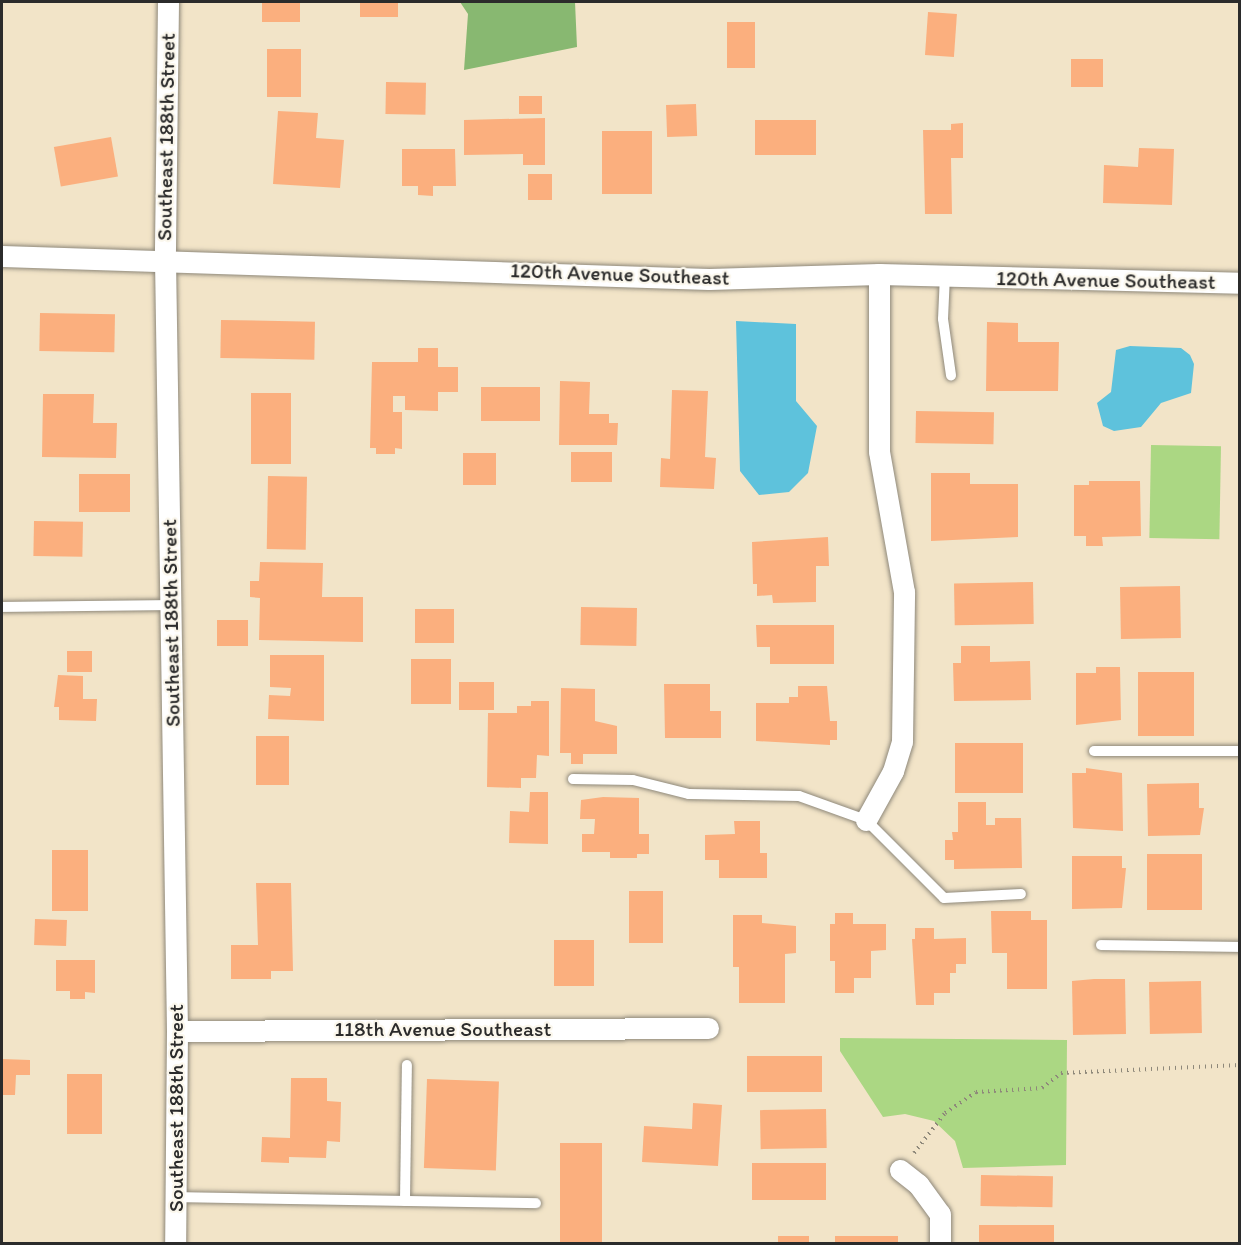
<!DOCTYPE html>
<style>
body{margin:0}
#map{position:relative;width:1241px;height:1245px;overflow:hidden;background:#f2e4c8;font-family:Itim,sans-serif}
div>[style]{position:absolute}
.green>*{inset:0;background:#abd783;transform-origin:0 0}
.forest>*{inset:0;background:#88b871}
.water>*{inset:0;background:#5ec2dc}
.building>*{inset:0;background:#fbaf7e;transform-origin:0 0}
.path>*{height:4px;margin-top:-2px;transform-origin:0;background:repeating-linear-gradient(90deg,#8e887a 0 1.5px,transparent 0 6px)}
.roads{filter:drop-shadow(0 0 2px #8e887a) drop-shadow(0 0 2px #8e887a)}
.lane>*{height:10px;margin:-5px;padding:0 5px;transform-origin:5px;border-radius:5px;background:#fff}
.street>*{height:21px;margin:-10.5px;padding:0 10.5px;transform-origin:10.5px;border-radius:10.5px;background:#fff}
span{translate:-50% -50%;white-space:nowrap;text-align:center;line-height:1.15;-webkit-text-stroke:4.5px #fbf7ec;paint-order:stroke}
.street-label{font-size:21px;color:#2b2b2b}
.frame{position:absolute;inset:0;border:3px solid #2b2b2b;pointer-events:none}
</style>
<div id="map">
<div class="green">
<div style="left:1151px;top:445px;width:70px;height:93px;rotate:1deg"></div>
<div style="clip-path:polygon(840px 1038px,1067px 1040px,1066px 1165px,963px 1168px,955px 1141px,934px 1121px,905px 1114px,883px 1117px,840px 1051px)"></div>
</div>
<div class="forest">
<div style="clip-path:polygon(460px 2px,575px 2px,577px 47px,464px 70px,468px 14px)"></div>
</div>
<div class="water">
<div style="clip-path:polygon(736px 321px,796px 324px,796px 401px,817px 426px,808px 473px,789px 492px,759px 495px,740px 471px)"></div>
<div style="clip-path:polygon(1130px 346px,1181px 348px,1190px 355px,1194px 364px,1191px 393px,1161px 403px,1141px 427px,1114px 431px,1103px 426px,1097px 403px,1111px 392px,1116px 350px)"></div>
</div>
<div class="building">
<div style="left:262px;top:2px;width:38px;height:20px"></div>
<div style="left:360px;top:2px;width:38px;height:15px"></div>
<div style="left:928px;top:12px;width:29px;height:43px;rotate:4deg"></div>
<div style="left:727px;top:22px;width:28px;height:46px"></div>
<div style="left:267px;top:49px;width:34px;height:48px"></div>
<div style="left:1071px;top:59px;width:32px;height:28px"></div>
<div style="left:386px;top:82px;width:40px;height:32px;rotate:1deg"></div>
<div style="left:519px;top:96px;width:23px;height:18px"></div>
<div style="left:696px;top:104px;width:32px;height:30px;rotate:88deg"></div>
<div style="clip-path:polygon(278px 111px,318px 113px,316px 138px,344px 140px,340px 188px,273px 184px)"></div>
<div style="clip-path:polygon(545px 118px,545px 165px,523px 165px,523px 154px,464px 155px,464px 120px)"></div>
<div style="left:755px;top:120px;width:61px;height:35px"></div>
<div style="clip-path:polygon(963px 123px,963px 158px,951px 158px,952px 214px,925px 214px,923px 130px,951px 130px,951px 124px)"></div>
<div style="left:652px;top:131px;width:63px;height:50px;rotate:90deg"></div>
<div style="left:111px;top:137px;width:40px;height:58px;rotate:80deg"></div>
<div style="clip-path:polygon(1139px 148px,1174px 149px,1172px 205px,1103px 203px,1104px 165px,1138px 167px)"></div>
<div style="clip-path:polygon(402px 149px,455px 149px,456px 186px,433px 186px,433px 196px,418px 195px,418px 186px,402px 186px)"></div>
<div style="left:528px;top:174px;width:24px;height:26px"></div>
<div style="left:40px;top:313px;width:75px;height:38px;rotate:1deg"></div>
<div style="left:221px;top:320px;width:94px;height:38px;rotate:1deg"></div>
<div style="clip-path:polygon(987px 322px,1018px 323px,1018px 342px,1059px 342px,1058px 391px,986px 391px)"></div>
<div style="clip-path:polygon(418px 348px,438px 348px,438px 367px,458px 367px,458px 392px,438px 392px,438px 411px,405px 410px,405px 396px,393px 396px,393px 412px,402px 412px,402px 449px,395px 448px,395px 454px,376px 454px,376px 448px,370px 448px,372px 362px,418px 362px)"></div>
<div style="clip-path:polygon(560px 381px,590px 382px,589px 414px,609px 414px,609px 423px,618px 423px,617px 445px,559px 445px)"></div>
<div style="left:481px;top:387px;width:59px;height:34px"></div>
<div style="clip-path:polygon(672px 390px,708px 391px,705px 457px,716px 458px,714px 489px,660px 487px,661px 458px,670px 459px)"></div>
<div style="left:251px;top:393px;width:40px;height:71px"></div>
<div style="clip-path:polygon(43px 394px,94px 394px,93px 423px,117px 423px,116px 458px,42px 457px)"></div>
<div style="left:916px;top:411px;width:78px;height:32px;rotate:1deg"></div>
<div style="left:571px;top:452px;width:41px;height:30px"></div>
<div style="left:463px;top:453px;width:33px;height:32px"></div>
<div style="clip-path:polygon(931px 473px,970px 473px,970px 484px,1018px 484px,1018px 537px,931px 541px)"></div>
<div style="left:79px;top:474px;width:51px;height:38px"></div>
<div style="left:268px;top:476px;width:39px;height:73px;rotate:1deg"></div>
<div style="clip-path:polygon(1089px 481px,1140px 481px,1141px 536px,1102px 537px,1103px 546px,1086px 546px,1086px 536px,1074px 536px,1074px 485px,1089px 485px)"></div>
<div style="left:34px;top:521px;width:49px;height:35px;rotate:1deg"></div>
<div style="clip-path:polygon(828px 537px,829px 566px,816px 566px,816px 602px,773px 603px,772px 595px,757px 596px,757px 584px,753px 584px,752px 542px)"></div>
<div style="clip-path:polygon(260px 562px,323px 563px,322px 597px,363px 597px,363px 642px,259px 640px,260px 598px,250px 597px,250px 581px,259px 581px)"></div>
<div style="left:1033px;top:582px;width:42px;height:79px;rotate:89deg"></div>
<div style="left:1180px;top:586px;width:52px;height:60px;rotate:89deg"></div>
<div style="left:581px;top:607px;width:56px;height:38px;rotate:1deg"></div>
<div style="left:415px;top:609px;width:39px;height:34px"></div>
<div style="left:248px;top:620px;width:26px;height:31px;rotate:90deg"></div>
<div style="clip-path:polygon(756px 625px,834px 625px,834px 664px,770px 664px,770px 647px,757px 647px)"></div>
<div style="clip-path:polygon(961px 646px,990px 646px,990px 662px,1030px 661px,1031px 700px,954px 701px,953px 663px,961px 663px)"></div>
<div style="left:67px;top:651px;width:25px;height:21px"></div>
<div style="clip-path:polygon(270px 655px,324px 655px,324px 721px,268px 719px,269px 695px,290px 696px,291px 688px,270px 687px)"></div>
<div style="left:411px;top:659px;width:40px;height:45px"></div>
<div style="clip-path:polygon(1096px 667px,1120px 667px,1121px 720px,1076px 725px,1076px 673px,1096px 673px)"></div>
<div style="left:1138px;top:672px;width:56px;height:64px"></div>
<div style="clip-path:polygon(58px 675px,83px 676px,83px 699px,97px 699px,96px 721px,59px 720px,59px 707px,54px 707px)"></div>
<div style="left:459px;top:682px;width:35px;height:28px"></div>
<div style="clip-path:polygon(664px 684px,710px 684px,710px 711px,721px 711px,721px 738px,665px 738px)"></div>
<div style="clip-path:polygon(798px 686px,827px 686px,830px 721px,837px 721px,837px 740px,830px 740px,830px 745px,756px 741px,756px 703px,789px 703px,789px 697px,798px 697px)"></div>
<div style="clip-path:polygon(561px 688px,595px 689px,595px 721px,617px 726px,617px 754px,583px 754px,583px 764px,571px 764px,571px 753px,560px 753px)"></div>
<div style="clip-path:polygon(531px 701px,549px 701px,549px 756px,537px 755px,536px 778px,521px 778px,521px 788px,487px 787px,488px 713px,517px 713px,517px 706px,531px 706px)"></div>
<div style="left:256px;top:736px;width:33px;height:49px"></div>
<div style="left:955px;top:743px;width:68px;height:50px"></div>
<div style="clip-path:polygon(1086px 768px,1122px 773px,1123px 831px,1073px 828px,1072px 773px,1086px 773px)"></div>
<div style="clip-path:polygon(1199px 783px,1199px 808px,1204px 808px,1200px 835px,1148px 836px,1147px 784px)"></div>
<div style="clip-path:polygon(530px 792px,548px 792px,548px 844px,509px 843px,510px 811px,529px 812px)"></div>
<div style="clip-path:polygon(603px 797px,639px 798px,639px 834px,649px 834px,649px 854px,637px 854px,637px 858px,610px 858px,610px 852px,582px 852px,582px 834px,594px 834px,595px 819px,580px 819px,581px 800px)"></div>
<div style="clip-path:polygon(958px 802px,986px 802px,986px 825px,995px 825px,995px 818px,1021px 818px,1022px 868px,954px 869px,954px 860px,945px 860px,945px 840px,953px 840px,952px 832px,958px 832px)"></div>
<div style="clip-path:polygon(734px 821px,760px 821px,760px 853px,767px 853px,767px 878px,719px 878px,719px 860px,705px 860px,705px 835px,735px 834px)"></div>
<div style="left:52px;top:850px;width:36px;height:61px"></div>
<div style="left:1202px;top:854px;width:56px;height:55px;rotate:90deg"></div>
<div style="clip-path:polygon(1072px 856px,1122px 856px,1122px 868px,1126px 868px,1122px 908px,1072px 909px)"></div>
<div style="clip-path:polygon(256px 883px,291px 883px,293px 971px,271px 971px,271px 979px,231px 979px,231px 945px,258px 945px)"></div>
<div style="left:629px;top:891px;width:34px;height:52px"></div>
<div style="clip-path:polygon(991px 911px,1031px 911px,1031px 920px,1047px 920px,1047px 989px,1007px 989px,1007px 953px,992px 953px)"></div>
<div style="clip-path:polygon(835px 913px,853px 913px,853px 924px,886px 924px,886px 950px,871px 951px,871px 978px,854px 978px,854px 993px,835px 993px,835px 961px,830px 961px,830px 924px,835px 924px)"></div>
<div style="clip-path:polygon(733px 915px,762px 915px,762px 923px,796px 926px,796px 953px,785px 954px,785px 1003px,739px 1003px,739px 967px,733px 967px)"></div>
<div style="left:35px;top:919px;width:32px;height:26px;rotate:2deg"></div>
<div style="clip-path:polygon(915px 928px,934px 928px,934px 939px,966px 938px,966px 964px,956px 964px,956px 973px,950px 973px,950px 993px,934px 993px,934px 1005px,916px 1005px,912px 939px,915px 939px)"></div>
<div style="left:554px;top:940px;width:40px;height:46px"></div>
<div style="clip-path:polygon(56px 960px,95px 960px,95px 993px,85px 992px,85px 999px,70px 999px,70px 991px,56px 991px)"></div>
<div style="clip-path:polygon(1094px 979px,1125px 979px,1126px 1034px,1073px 1035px,1072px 981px)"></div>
<div style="left:1201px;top:981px;width:52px;height:52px;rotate:89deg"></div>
<div style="left:822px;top:1056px;width:36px;height:75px;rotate:90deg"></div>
<div style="clip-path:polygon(2px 1059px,30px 1060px,30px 1075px,16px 1075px,15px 1095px,2px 1095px)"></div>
<div style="left:67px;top:1074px;width:35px;height:60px"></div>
<div style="clip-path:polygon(291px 1078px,327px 1078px,327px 1101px,341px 1102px,340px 1142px,327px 1141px,326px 1158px,289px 1157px,289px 1163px,261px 1162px,262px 1137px,290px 1138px)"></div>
<div style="left:427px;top:1079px;width:72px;height:89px;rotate:2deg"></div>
<div style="clip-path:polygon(693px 1103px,722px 1105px,718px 1166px,642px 1162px,644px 1126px,692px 1129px)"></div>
<div style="left:826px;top:1109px;width:39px;height:66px;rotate:89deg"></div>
<div style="left:560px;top:1143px;width:42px;height:101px"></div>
<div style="left:752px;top:1163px;width:74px;height:37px"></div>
<div style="left:981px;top:1175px;width:72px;height:31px;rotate:1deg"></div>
<div style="left:979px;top:1225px;width:75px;height:19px"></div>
<div style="left:809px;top:1236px;width:8px;height:31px;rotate:90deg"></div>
<div style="left:835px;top:1236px;width:63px;height:8px"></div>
</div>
<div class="path">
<div style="left:914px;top:1153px;width:51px;rotate:-52.2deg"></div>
<div style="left:945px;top:1113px;width:37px;rotate:-34deg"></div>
<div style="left:976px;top:1092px;width:66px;rotate:-3.5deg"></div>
<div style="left:1042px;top:1088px;width:24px;rotate:-38deg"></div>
<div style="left:1061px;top:1073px;width:179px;rotate:-2.6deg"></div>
</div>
<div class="roads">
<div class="lane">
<div style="left:945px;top:275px;width:44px;rotate:92.6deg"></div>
<div style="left:943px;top:319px;width:57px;rotate:81.9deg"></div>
<div style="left:2px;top:607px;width:168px;rotate:-0.7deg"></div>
<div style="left:1094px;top:751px;width:146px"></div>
<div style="left:573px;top:779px;width:60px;rotate:1deg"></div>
<div style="left:633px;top:780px;width:58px;rotate:14deg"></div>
<div style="left:689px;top:794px;width:110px;rotate:1deg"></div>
<div style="left:799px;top:796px;width:71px;rotate:19.7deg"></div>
<div style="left:866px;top:820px;width:110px;rotate:45deg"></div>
<div style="left:944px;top:898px;width:77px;rotate:-3deg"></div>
<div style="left:1101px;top:945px;width:139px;rotate:0.8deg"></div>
<div style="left:176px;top:1197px;width:360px;rotate:1deg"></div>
<div style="left:405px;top:1201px;width:136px;rotate:-89.2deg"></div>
</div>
<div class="street">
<div style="left:168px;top:2px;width:257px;rotate:90.7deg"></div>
<div style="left:165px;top:259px;width:772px;rotate:89.11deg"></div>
<div style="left:177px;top:1031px;width:213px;rotate:90.5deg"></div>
<div style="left:2px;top:256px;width:707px;rotate:1.86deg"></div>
<div style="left:709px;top:279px;width:170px;rotate:-1.7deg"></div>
<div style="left:879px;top:274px;width:361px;rotate:1.4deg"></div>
<div style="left:866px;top:820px;width:56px;rotate:-61.1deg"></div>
<div style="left:893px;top:771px;width:31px;rotate:-73deg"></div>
<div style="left:902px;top:741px;width:149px;rotate:-89.2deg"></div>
<div style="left:904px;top:592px;width:143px;rotate:-100.1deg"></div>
<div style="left:879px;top:451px;width:177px;rotate:-90deg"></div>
<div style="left:177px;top:1031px;width:531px;rotate:-0.32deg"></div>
<div style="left:900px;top:1170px;width:23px;rotate:38deg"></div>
<div style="left:918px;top:1184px;width:37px;rotate:54deg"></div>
<div style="left:940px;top:1214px;width:30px;rotate:90deg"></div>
</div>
</div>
<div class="street-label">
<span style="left:166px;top:137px;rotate:-89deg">Southeast 188th Street</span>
<span style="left:620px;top:274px;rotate:2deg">120th Avenue Southeast</span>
<span style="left:1106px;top:280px;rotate:1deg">120th Avenue Southeast</span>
<span style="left:171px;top:623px;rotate:-91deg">Southeast 188th Street</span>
<span style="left:443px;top:1029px">118th Avenue Southeast</span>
<span style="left:176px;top:1108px;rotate:-90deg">Southeast 188th Street</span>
</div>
<div class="frame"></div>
</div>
